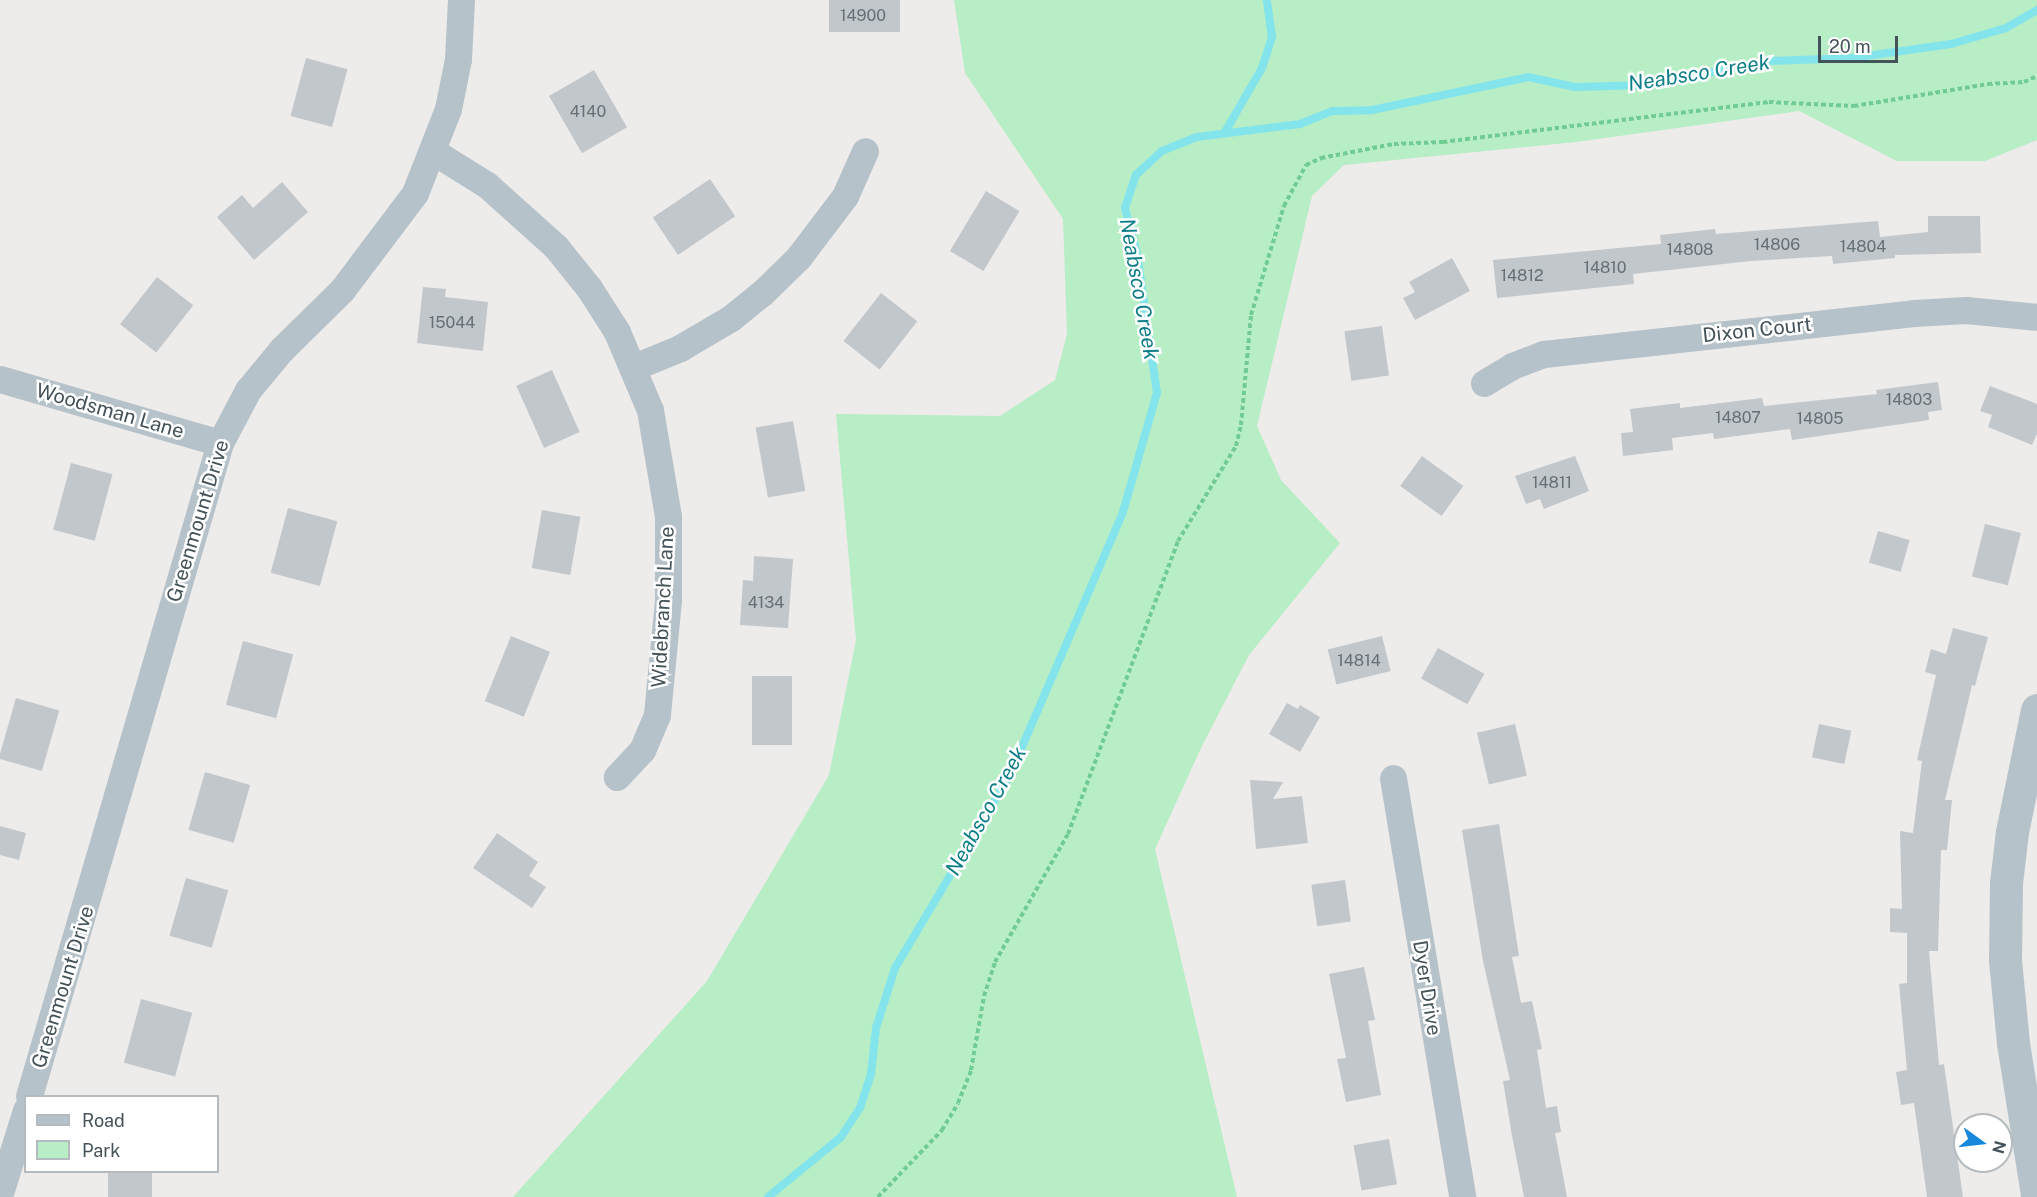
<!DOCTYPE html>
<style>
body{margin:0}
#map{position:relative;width:2037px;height:1197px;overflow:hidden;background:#eeebeb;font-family:"Public Sans",sans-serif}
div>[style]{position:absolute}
.green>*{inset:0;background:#b7eec5}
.stream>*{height:8px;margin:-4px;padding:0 4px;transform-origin:4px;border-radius:4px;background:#84e4eb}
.building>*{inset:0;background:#c2c7cb;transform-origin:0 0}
.path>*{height:4px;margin-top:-2px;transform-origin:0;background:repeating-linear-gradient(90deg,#70cc92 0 4.5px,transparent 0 7.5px)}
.minor>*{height:27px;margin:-13.5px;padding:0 13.5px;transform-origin:13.5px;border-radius:13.5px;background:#b6c2c9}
.tertiary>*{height:33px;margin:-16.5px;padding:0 16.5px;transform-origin:16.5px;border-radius:16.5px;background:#b6c2c9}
span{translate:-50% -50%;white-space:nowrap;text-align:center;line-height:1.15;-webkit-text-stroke:5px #fff;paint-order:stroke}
.number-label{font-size:16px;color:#646f76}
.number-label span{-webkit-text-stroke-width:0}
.street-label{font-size:20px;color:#445259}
.water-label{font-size:21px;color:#0c7e87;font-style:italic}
.legend{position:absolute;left:24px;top:1095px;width:195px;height:78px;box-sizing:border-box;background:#fff;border:2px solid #b4babd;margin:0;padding:8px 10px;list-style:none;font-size:18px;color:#445259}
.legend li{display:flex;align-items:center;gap:12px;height:30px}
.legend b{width:30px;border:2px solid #b4babd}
.north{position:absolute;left:1953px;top:1113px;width:60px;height:60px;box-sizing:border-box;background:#fff;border:2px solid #b4babd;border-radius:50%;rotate:105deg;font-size:16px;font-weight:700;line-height:24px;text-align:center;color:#445259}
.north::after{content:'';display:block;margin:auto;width:21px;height:27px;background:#1788dc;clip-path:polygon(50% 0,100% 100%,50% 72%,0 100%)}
.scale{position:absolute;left:1818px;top:36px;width:80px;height:27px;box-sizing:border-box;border:3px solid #445259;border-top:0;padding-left:8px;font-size:18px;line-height:21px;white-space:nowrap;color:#445259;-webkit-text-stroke:4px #fff;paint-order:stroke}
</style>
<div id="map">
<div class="green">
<div style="clip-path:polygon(954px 0,2037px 0,2037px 140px,1985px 161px,1897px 161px,1799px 111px,1576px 142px,1344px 165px,1312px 196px,1257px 426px,1281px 480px,1340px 543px,1249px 655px,1201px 748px,1155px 849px,1237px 1197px,513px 1197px,707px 981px,829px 775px,856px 640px,836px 414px,1000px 416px,1055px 380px,1067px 334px,1063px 219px,965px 73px)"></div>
</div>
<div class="stream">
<div style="left:1225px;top:132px;width:74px;rotate:-60deg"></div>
<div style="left:1262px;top:68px;width:33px;rotate:-72deg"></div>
<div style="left:1272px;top:37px;width:37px;rotate:-98deg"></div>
<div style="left:768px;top:1197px;width:94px;rotate:-39.4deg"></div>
<div style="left:841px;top:1137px;width:35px;rotate:-57deg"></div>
<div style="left:860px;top:1108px;width:36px;rotate:-72deg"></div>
<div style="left:871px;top:1074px;width:46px;rotate:-83.8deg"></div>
<div style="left:876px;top:1028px;width:63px;rotate:-72.4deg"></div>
<div style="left:895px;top:968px;width:222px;rotate:-59.2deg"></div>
<div style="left:1009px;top:777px;width:288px;rotate:-66.7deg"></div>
<div style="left:1123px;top:512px;width:124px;rotate:-74.1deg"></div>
<div style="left:1157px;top:393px;width:140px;rotate:-98.2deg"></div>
<div style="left:1137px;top:254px;width:48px;rotate:-104.6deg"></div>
<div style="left:1125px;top:208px;width:35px;rotate:-72deg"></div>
<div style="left:1136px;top:175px;width:35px;rotate:-43deg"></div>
<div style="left:1162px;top:151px;width:38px;rotate:-22deg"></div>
<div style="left:1197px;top:137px;width:104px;rotate:-7.2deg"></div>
<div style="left:1300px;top:124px;width:35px;rotate:-22deg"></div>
<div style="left:1333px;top:111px;width:39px;rotate:-1deg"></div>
<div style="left:1372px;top:110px;width:159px;rotate:-11.9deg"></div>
<div style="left:1528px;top:77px;width:48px;rotate:12deg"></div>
<div style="left:1575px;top:87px;width:75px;rotate:-1.5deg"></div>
<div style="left:1650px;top:85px;width:120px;rotate:-11.5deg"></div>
<div style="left:1768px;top:61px;width:84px;rotate:-2deg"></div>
<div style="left:1852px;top:58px;width:100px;rotate:-8deg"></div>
<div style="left:1951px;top:44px;width:57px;rotate:-16.2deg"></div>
<div style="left:2006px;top:28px;width:36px;rotate:-30deg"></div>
</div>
<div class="building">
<div style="left:829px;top:0;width:71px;height:32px"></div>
<div style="left:306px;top:58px;width:43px;height:60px;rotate:15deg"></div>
<div style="left:594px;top:70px;width:66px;height:52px;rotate:60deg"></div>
<div style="left:710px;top:179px;width:45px;height:69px;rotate:56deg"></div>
<div style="clip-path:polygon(282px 182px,308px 212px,254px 260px,217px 217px,242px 195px,253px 208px)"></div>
<div style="left:986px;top:191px;width:39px;height:70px;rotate:31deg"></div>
<div style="clip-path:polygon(1928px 216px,1980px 216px,1981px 253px,1895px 255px,1895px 258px,1833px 264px,1832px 256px,1751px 261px,1633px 274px,1634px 284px,1497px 298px,1493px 260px,1661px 244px,1660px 235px,1715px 229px,1716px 234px,1878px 221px,1880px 237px,1928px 232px)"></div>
<div style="clip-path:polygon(1452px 258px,1470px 291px,1415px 320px,1403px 298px,1415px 292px,1409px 282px)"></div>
<div style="left:157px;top:277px;width:46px;height:60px;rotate:38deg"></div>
<div style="clip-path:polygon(423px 287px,446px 289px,445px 297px,488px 302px,483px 351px,417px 343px)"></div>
<div style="left:881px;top:293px;width:46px;height:61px;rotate:38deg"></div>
<div style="left:1382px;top:326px;width:50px;height:38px;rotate:82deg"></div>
<div style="left:552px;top:370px;width:68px;height:39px;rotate:66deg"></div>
<div style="clip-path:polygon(1938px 382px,1942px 410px,1928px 412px,1929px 420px,1792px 440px,1790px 429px,1714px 439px,1713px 433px,1672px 438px,1673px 450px,1623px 456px,1621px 433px,1633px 432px,1630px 409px,1680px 403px,1680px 408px,1762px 398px,1764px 406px,1877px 394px,1876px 390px)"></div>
<div style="clip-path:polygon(1990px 386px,2037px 404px,2037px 434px,2032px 445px,1988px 427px,1992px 415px,1980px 411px)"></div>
<div style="left:793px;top:421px;width:71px;height:38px;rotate:80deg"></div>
<div style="left:1422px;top:456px;width:51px;height:37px;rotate:36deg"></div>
<div style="clip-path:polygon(1575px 456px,1589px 491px,1544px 509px,1540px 499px,1526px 504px,1515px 476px)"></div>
<div style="left:71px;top:463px;width:43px;height:69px;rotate:15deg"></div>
<div style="left:288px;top:508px;width:51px;height:67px;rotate:15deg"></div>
<div style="left:542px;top:510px;width:39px;height:59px;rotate:10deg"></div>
<div style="left:1985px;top:524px;width:37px;height:54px;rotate:14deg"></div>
<div style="left:1878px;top:531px;width:33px;height:33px;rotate:16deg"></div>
<div style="clip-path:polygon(754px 556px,793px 559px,788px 628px,740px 625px,743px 580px,753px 581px)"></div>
<div style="clip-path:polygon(1953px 628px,1988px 637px,1975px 686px,1972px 685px,1945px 800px,1952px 800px,1947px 850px,1941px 850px,1938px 951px,1929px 951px,1939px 1065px,1944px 1064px,1963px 1197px,1927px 1197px,1914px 1103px,1901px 1105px,1896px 1072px,1907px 1070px,1899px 984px,1907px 983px,1907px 933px,1890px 932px,1890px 908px,1902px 909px,1900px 831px,1913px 833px,1922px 761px,1917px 760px,1936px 675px,1925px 672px,1931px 649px,1946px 654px)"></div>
<div style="left:511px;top:636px;width:42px;height:70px;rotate:22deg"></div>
<div style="left:1382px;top:636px;width:36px;height:56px;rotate:76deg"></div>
<div style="left:243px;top:641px;width:52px;height:66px;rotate:15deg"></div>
<div style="left:1438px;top:648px;width:53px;height:35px;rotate:29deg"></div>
<div style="left:752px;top:676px;width:40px;height:69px"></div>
<div style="left:16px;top:698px;width:45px;height:63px;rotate:16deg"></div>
<div style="clip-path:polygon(1287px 703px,1298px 709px,1300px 705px,1320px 717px,1300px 752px,1269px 734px)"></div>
<div style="left:1515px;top:724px;width:53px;height:39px;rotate:77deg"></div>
<div style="left:1819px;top:724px;width:33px;height:34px;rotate:12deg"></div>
<div style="left:205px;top:772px;width:47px;height:60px;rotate:16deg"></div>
<div style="clip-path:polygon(1250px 780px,1283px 782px,1273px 799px,1302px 796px,1308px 843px,1256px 849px)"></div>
<div style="clip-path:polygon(1499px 824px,1519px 956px,1512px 957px,1521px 1003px,1532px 1001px,1542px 1049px,1537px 1050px,1546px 1108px,1557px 1106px,1561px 1132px,1555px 1133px,1567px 1197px,1524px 1197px,1512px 1136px,1503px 1081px,1510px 1080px,1483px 961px,1462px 830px)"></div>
<div style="clip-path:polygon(0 826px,26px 833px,19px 860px,0 855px)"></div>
<div style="clip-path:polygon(497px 833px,538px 862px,529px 876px,546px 887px,532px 908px,473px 868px)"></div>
<div style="left:186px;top:878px;width:44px;height:60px;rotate:16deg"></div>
<div style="left:1345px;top:880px;width:42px;height:34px;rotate:82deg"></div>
<div style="clip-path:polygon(1364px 967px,1375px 1020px,1368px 1021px,1381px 1095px,1346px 1102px,1337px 1059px,1346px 1058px,1329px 974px)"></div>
<div style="left:141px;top:999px;width:53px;height:66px;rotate:15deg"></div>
<div style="left:1389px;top:1139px;width:46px;height:36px;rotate:80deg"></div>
<div style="left:108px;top:1172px;width:44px;height:25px"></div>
</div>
<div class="path">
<div style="left:878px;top:1197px;width:93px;rotate:-46.3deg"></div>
<div style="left:942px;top:1130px;width:31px;rotate:-59deg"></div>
<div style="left:958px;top:1103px;width:35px;rotate:-68deg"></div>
<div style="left:971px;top:1070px;width:75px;rotate:-80deg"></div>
<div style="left:984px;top:996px;width:36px;rotate:-72deg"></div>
<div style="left:995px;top:962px;width:147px;rotate:-60.3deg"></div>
<div style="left:1068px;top:834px;width:313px;rotate:-69.4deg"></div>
<div style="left:1178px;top:541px;width:111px;rotate:-58.6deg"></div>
<div style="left:1236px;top:446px;width:22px;rotate:-77deg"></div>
<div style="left:1241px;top:425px;width:110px;rotate:-84.8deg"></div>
<div style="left:1251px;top:315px;width:114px;rotate:-73.2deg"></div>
<div style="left:1284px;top:206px;width:47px;rotate:-61.8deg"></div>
<div style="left:1306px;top:165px;width:17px;rotate:-25deg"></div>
<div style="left:1321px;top:158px;width:74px;rotate:-10.9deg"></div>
<div style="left:1394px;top:144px;width:49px;rotate:-2.3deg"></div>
<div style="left:1443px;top:142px;width:328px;rotate:-7deg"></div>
<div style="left:1769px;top:102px;width:85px;rotate:2.7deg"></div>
<div style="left:1854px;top:106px;width:136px;rotate:-9.3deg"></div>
<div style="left:1988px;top:84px;width:36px;rotate:-3deg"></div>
<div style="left:2024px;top:82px;width:14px;rotate:-25deg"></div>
</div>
<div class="minor">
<div style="left:434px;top:152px;width:62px;rotate:31.9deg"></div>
<div style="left:487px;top:185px;width:93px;rotate:41.9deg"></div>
<div style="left:556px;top:247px;width:53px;rotate:51.2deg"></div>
<div style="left:589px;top:288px;width:52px;rotate:57.5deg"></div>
<div style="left:617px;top:332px;width:85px;rotate:67.1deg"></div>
<div style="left:650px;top:410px;width:108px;rotate:80.4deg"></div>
<div style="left:668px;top:516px;width:84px;rotate:90deg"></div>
<div style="left:668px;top:600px;width:116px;rotate:95.5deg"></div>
<div style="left:657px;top:715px;width:38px;rotate:113deg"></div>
<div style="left:642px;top:750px;width:37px;rotate:133deg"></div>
<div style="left:634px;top:367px;width:50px;rotate:-22.4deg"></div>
<div style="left:680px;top:348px;width:59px;rotate:-30.5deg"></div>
<div style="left:731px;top:318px;width:40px;rotate:-39deg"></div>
<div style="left:762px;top:293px;width:50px;rotate:-44.2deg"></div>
<div style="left:798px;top:258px;width:78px;rotate:-52.8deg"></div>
<div style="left:845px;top:196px;width:49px;rotate:-66deg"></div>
<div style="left:0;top:379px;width:229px;rotate:16.2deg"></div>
<div style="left:1484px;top:383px;width:33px;rotate:-31deg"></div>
<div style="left:1512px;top:366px;width:34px;rotate:-21deg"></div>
<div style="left:1544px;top:354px;width:372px;rotate:-6.3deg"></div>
<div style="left:1914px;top:313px;width:52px;rotate:-3.3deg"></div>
<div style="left:1966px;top:310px;width:71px;rotate:5.6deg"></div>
<div style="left:1393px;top:778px;width:425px;rotate:80.6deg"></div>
<div style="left:29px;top:1096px;width:680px;rotate:-73.7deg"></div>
<div style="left:220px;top:443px;width:60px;rotate:-62.2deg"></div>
<div style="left:248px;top:390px;width:53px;rotate:-50.3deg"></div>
<div style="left:282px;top:349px;width:84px;rotate:-44.5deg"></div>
<div style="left:342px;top:290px;width:121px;rotate:-53deg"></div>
<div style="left:415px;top:193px;width:90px;rotate:-68.6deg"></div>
<div style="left:448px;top:109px;width:51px;rotate:-78.7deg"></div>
<div style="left:458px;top:59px;width:59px;rotate:-87.1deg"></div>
<div style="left:0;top:1193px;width:87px;rotate:-72.6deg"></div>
</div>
<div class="tertiary">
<div style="left:2037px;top:710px;width:125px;rotate:101.6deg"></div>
<div style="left:2012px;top:832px;width:51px;rotate:96.7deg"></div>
<div style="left:2006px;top:883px;width:77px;rotate:90.7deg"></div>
<div style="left:2005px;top:960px;width:83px;rotate:84.5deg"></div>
<div style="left:2013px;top:1043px;width:154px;rotate:81deg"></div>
</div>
<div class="number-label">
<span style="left:863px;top:16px">14900</span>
<span style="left:588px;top:112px">4140</span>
<span style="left:1777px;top:245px">14806</span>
<span style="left:1863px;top:247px">14804</span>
<span style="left:1690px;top:250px">14808</span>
<span style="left:1605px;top:268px">14810</span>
<span style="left:1522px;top:276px">14812</span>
<span style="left:452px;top:323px">15044</span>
<span style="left:1909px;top:400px">14803</span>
<span style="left:1738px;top:418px">14807</span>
<span style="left:1820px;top:419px">14805</span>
<span style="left:1552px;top:483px">14811</span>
<span style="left:766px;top:603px">4134</span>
<span style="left:1359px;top:661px">14814</span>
</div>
<div class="street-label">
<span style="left:1757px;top:330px;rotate:-6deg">Dixon Court</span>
<span style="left:110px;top:411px;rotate:16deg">Woodsman Lane</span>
<span style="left:198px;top:521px;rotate:-73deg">Greenmount Drive</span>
<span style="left:663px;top:607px;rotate:-87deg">Widebranch Lane</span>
<span style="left:63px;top:987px;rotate:-73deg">Greenmount Drive</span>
<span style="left:1427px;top:988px;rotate:81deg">Dyer Drive</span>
</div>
<div class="water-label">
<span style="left:1699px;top:73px;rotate:-9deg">Neabsco Creek</span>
<span style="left:1139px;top:289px;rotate:80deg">Neabsco Creek</span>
<span style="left:986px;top:811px;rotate:-61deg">Neabsco Creek</span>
</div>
<ul class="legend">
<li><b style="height:8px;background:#b6c2c9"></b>Road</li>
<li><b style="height:16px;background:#b7eec5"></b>Park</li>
</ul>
<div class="north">N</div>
<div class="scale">20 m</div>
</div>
